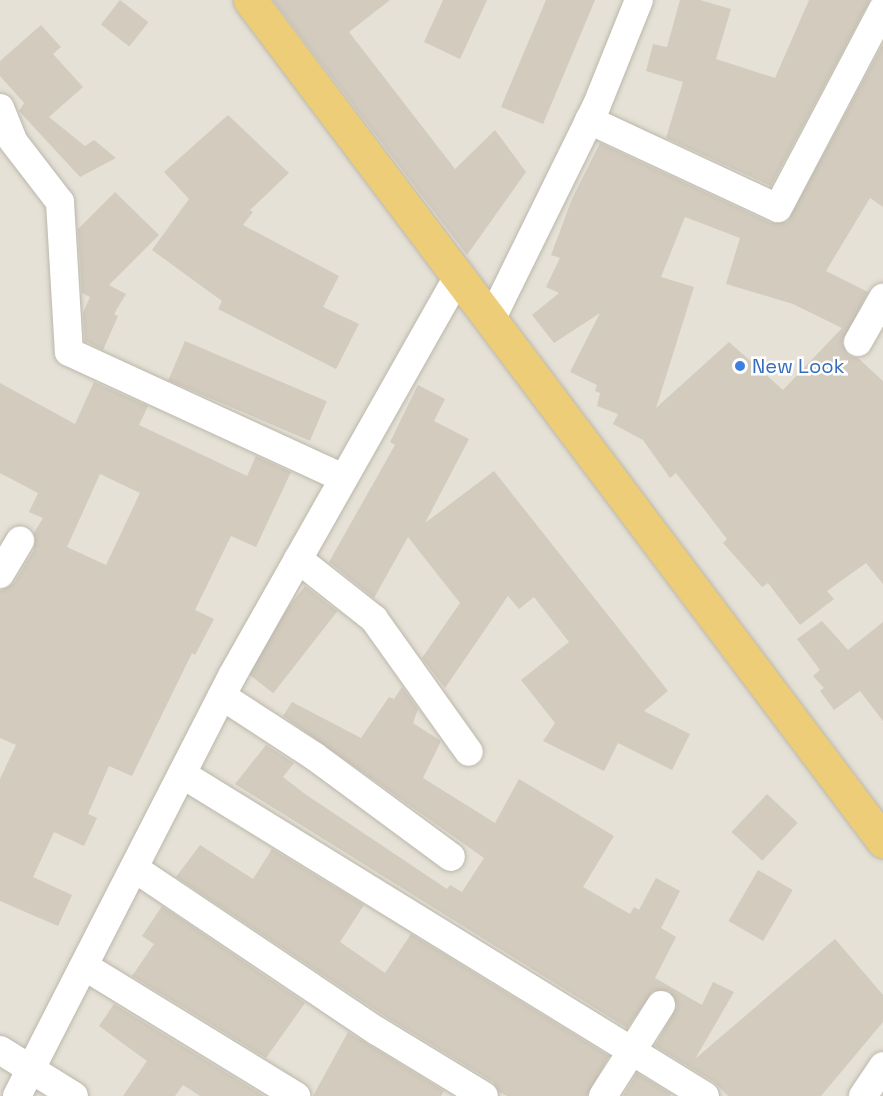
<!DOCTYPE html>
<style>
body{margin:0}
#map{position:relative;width:883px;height:1096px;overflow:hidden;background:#f2efe7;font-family:"Space Grotesk",sans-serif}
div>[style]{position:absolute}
.residential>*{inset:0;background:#e5e1d6;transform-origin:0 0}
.building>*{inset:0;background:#d2cbbe;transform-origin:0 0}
.roads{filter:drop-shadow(0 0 2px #bcb7ab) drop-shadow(0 0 2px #bcb7ab)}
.minor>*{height:28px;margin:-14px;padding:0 14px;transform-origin:14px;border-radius:14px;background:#fff}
.highway>*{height:33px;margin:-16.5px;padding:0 16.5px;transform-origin:16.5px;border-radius:16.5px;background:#edcd77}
.dots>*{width:16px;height:16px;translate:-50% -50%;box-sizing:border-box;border:3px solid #fff;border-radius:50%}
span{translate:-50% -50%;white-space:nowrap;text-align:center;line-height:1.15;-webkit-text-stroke:5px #fff;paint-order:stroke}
.shop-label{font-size:20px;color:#366cbe}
.left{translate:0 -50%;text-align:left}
</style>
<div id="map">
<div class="residential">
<div style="left:0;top:0;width:883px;height:1096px"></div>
</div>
<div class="building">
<div style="left:120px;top:0;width:36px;height:31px;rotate:38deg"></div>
<div style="clip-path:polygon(273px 0,390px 0,349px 32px,455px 169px,495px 130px,526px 172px,467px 255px)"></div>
<div style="clip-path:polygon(443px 0,487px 0,460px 59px,424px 42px)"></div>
<div style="clip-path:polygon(546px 0,595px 0,543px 124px,501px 107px)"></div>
<div style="clip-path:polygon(680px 0,700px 0,731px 9px,716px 59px,775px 78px,809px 0,870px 0,771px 186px,666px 138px,683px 82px,646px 71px,653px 44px,667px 47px)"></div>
<div style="clip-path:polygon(41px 25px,61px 47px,53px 54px,83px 87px,49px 117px,85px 146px,94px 140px,116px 158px,80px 177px,19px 111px,24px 103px,0 76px,0 61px)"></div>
<div style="clip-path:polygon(evenodd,883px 44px,883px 207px,870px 198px,826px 271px,868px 292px,842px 343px,849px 356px,858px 358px,883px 381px,883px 584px,866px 563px,827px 591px,834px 599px,800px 625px,768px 583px,762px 587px,723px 543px,727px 539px,676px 473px,670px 478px,643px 440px,613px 424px,618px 414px,597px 406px,600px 393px,595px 391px,597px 385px,570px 372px,600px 313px,554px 343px,532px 315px,559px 293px,546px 287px,560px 258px,551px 255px,572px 199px,600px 143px,771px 223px,787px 222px,883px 44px,685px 217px,740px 238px,726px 284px,793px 304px,842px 328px,783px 390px,729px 342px,656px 408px,694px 287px,661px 277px,685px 217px)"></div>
<div style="clip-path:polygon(228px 115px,289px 173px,250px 210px,253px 212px,243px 225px,339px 276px,323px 307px,359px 324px,336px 369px,218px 309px,222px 301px,152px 250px,189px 199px,164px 172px)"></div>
<div style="clip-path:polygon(115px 192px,159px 235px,109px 285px,126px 294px,114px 314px,118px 316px,103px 350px,85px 341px,83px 313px,90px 297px,82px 293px,78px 229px)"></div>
<div style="left:185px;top:341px;width:154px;height:43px;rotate:23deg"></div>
<div style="clip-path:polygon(evenodd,94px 382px,148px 406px,139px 425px,247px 476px,256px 456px,291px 472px,256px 547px,231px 536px,195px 610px,214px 619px,195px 655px,192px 653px,132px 776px,109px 766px,88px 814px,97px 818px,84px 846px,54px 832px,33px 877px,72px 895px,58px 926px,0 901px,0 779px,16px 745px,0 738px,0 591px,14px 583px,34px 550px,34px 533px,43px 518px,29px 512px,38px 493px,0 473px,0 383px,75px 424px,94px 382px,100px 474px,140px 493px,106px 565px,67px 547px,100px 474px)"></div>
<div style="clip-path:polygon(418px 385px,445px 399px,434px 421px,469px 439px,425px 523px,494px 471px,668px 691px,644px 711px,690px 734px,672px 770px,618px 743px,604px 771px,543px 741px,555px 723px,521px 680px,569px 642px,534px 597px,519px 609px,508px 596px,445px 688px,422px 658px,460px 603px,408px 537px,374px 598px,329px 562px,395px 445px,390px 442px)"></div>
<div style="left:305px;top:586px;width:41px;height:104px;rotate:38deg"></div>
<div style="clip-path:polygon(822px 621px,848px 650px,883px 622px,883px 721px,860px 691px,834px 710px,820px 691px,824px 688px,813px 676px,820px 670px,797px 639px)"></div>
<div style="clip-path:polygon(402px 687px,418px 709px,413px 723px,441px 741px,423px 778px,495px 823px,519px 779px,614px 836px,583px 887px,630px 914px,634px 907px,639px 910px,656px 878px,680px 891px,661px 928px,676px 937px,655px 978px,702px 1005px,713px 982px,734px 992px,695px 1059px,835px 939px,883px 995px,883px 1022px,821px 1096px,728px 1096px,714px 1082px,655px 1046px,677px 1006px,669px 991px,653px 991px,627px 1028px,235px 784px,266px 745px,294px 763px,283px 777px,305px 794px,447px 889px,450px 885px,462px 892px,484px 858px,283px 716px,292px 702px,361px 738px,389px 697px,394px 699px)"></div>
<div style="left:767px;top:794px;width:42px;height:52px;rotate:43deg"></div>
<div style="clip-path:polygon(200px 845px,253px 879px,272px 849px,364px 905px,340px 942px,385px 973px,411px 934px,609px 1056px,587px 1096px,507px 1096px,499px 1092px,493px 1082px,386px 1017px,176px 877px)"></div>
<div style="left:758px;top:870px;width:40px;height:59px;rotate:30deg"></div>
<div style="clip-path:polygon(162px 906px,305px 1003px,266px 1058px,132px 976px,154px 944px,142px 936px)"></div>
<div style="clip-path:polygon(114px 1004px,264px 1096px,200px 1096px,183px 1085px,175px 1096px,123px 1096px,147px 1061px,99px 1026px)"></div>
<div style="clip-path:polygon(348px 1032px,444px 1091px,441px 1096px,313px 1096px)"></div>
<div style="clip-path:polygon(637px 1073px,671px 1094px,670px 1096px,623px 1096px)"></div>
</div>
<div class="roads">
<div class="minor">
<div style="left:0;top:108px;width:35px;rotate:68deg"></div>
<div style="left:13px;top:141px;width:77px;rotate:52.4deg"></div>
<div style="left:60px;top:202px;width:150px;rotate:86.6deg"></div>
<div style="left:69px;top:352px;width:302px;rotate:24.7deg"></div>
<div style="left:589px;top:120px;width:208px;rotate:25deg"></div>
<div style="left:778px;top:208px;width:225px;rotate:-62.2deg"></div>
<div style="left:491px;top:320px;width:237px;rotate:-63.8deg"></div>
<div style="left:596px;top:107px;width:115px;rotate:-68.1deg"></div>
<div style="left:858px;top:342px;width:51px;rotate:-60.4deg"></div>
<div style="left:298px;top:559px;width:97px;rotate:38.3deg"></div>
<div style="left:374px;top:619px;width:163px;rotate:54.5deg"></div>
<div style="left:0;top:574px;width:39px;rotate:-59deg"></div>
<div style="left:222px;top:696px;width:110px;rotate:33.1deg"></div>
<div style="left:314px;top:756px;width:170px;rotate:36.4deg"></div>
<div style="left:182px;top:774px;width:614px;rotate:31.62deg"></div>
<div style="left:134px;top:868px;width:293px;rotate:33.9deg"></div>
<div style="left:377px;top:1031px;width:125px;rotate:31.3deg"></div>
<div style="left:84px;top:966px;width:249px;rotate:31.5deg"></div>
<div style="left:0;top:1050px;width:87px;rotate:31.9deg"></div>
<div style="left:17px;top:1096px;width:472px;rotate:-62.9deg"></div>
<div style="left:232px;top:676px;width:459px;rotate:-60.5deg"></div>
<div style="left:603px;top:1096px;width:108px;rotate:-57.5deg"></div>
<div style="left:863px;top:1096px;width:36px;rotate:-56deg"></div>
</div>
<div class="highway">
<div style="left:250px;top:0;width:1053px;rotate:53.03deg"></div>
</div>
</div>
<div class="dots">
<div style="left:740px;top:366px;background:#3f7fe0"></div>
</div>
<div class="shop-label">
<span class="left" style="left:752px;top:366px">New Look</span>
</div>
</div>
